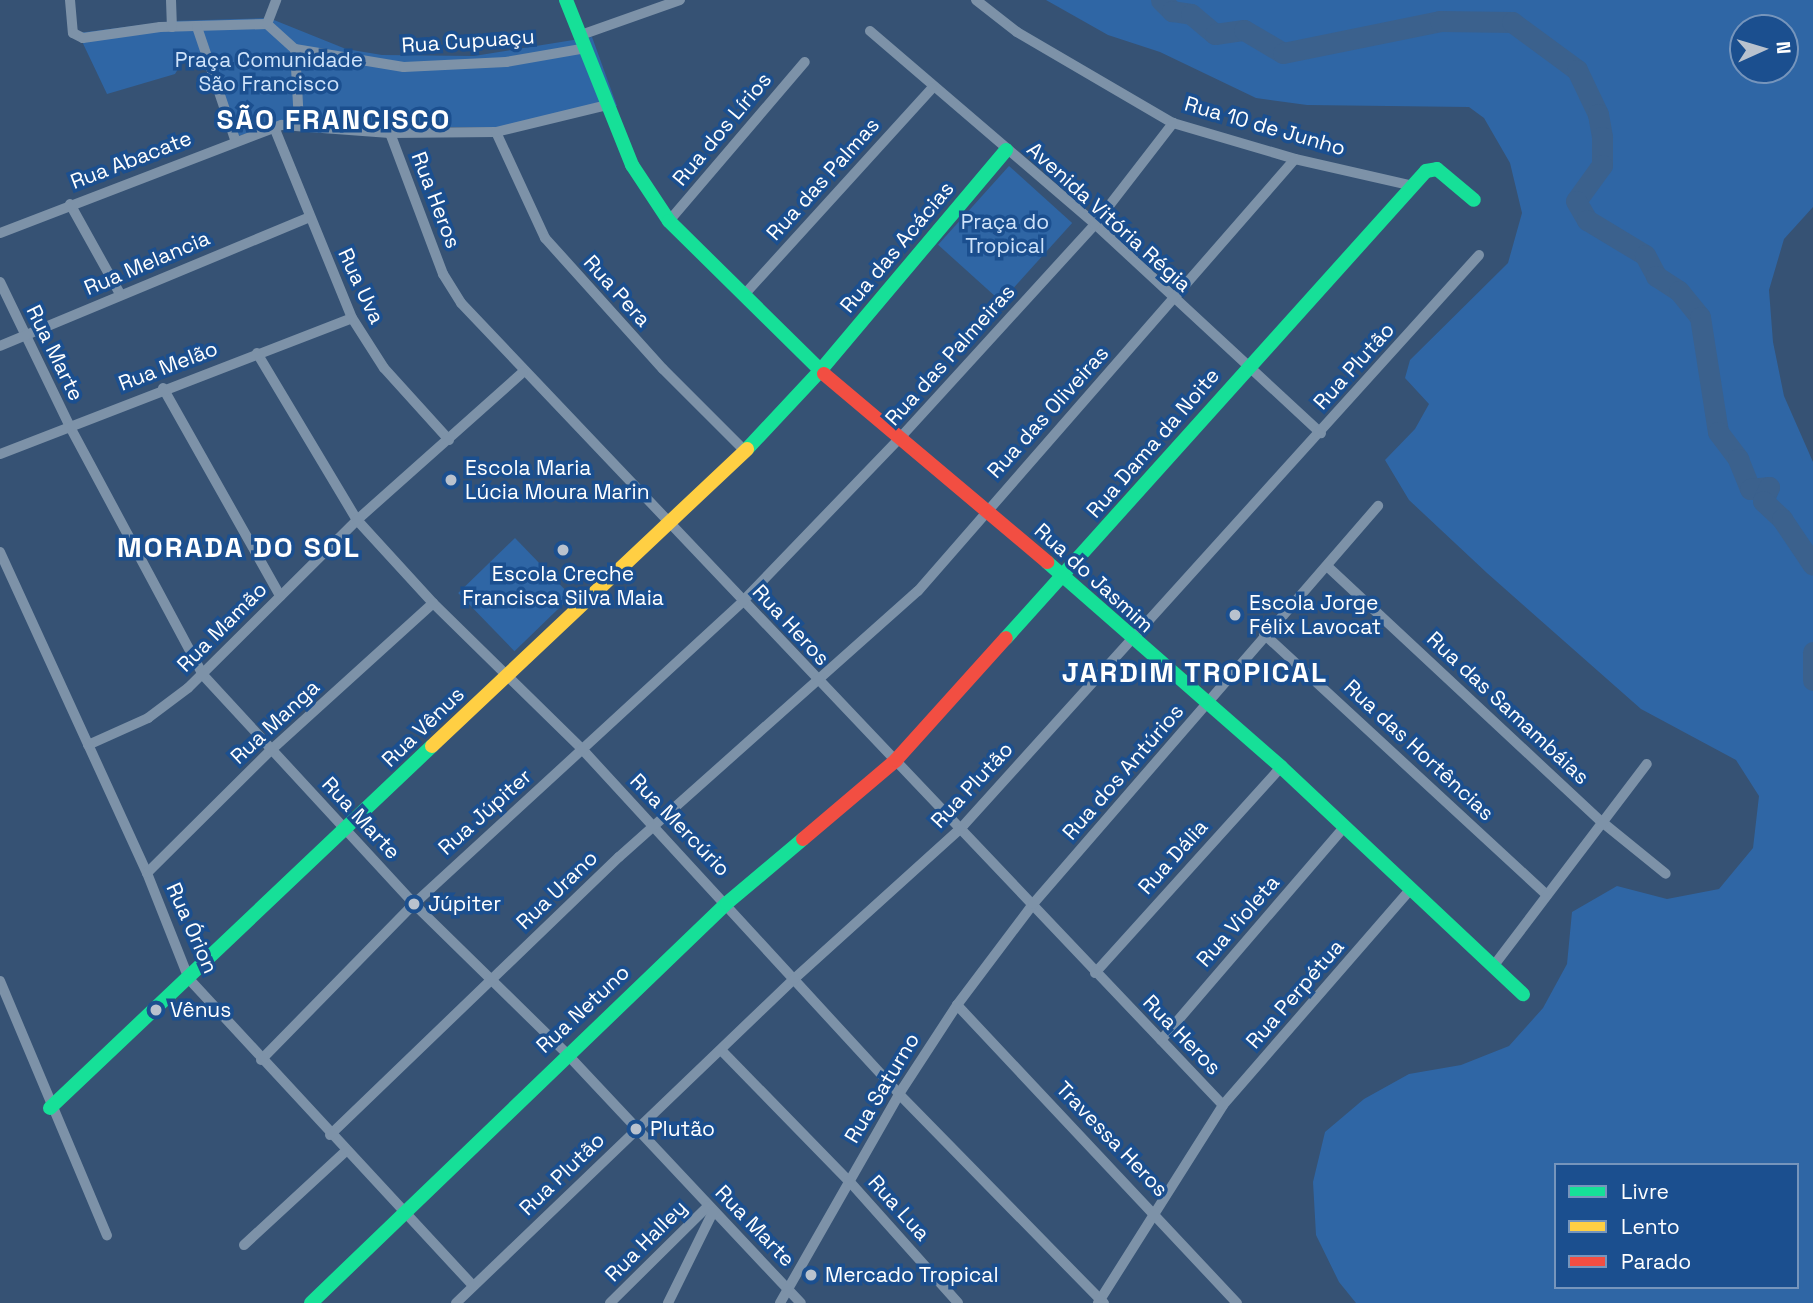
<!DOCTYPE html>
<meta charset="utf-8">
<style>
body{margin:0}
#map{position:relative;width:1813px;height:1303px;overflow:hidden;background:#365274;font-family:"Space Grotesk",sans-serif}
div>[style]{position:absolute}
.green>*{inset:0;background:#2f66a5;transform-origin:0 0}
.river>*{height:21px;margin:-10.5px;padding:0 10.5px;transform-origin:10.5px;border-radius:10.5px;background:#3b618d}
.street>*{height:10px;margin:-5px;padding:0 5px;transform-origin:5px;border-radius:5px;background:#7d92a8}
.fast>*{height:14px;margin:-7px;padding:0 7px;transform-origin:7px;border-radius:7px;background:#16e098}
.slow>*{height:14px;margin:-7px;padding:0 7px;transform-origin:7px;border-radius:7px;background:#ffcf43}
.jam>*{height:14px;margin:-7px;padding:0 7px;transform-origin:7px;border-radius:7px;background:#f24e42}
.dots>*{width:19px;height:19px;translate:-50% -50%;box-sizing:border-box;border:4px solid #1b4f8f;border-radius:50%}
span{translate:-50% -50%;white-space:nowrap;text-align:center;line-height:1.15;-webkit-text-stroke:7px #1b4f8f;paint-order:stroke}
.street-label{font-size:21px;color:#fff}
.park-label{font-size:21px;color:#cfe3fa}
.poi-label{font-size:21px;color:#fff}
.left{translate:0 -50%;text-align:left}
.district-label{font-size:28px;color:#fff;font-weight:700;letter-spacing:2px}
.legend{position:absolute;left:1554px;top:1163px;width:245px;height:126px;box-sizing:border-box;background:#1b4f8f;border:2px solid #7695bc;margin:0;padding:9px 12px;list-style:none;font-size:21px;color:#fff}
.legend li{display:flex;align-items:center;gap:14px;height:35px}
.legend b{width:35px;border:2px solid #7695bc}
.north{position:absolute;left:1729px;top:14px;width:70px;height:70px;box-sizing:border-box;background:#1b4f8f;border:2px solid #7695bc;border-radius:50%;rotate:86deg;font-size:19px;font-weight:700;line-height:28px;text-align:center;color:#fff}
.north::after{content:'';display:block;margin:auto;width:24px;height:32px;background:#b9c2ce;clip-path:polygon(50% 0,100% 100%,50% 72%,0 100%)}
</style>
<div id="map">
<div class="green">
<div style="clip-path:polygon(evenodd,1046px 0,1813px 0,1813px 207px,1784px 239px,1769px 290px,1773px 342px,1784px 396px,1813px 462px,1813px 1303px,1356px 1303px,1339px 1282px,1316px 1235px,1313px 1182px,1325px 1132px,1364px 1099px,1409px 1074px,1461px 1065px,1509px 1046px,1543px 1008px,1567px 964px,1572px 912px,1617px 886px,1667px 899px,1719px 889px,1753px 848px,1759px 796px,1736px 760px,1641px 709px,1487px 573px,1409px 500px,1385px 460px,1415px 429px,1429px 404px,1405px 378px,1410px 360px,1508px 263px,1522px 213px,1510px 163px,1484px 118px,1469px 107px,1307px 105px,1256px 98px,1160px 52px,1108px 35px,1046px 0,1743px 28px,1785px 28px,1785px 70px,1743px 70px,1743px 28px,1046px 0,1556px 1165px,1797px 1165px,1797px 1287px,1556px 1287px,1556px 1165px)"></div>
<div style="clip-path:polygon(269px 18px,346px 49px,382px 55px,474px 56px,592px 37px,617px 106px,506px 127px,387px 127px,299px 115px,239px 136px,209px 53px,181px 64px,175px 74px,107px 94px,78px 33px,173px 21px)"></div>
<div style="left:1009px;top:166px;width:85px;height:106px;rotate:42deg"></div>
<div style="left:515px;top:538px;width:81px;height:79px;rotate:46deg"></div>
</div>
<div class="river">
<div style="left:1161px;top:0;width:16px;rotate:45deg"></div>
<div style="left:1172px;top:11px;width:19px;rotate:9deg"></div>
<div style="left:1191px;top:14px;width:31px;rotate:40deg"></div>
<div style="left:1215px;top:34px;width:29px;rotate:-8deg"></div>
<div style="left:1244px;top:30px;width:45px;rotate:30.5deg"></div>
<div style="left:1283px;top:53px;width:160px;rotate:-11.5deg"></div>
<div style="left:1440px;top:21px;width:72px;rotate:0.8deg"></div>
<div style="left:1512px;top:22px;width:81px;rotate:36.4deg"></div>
<div style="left:1577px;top:70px;width:49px;rotate:64.5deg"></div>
<div style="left:1598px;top:114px;width:23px;rotate:80deg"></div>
<div style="left:1602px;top:137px;width:28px;rotate:90deg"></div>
<div style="left:1602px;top:165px;width:44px;rotate:125.8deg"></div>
<div style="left:1576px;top:201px;width:22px;rotate:60deg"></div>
<div style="left:1587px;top:220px;width:68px;rotate:31.1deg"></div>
<div style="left:1645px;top:255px;width:24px;rotate:62deg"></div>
<div style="left:1656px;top:276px;width:27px;rotate:33deg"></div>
<div style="left:1679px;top:291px;width:33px;rotate:51deg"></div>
<div style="left:1700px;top:317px;width:116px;rotate:81.1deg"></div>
<div style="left:1718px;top:432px;width:34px;rotate:53deg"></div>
<div style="left:1738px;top:459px;width:32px;rotate:68deg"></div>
<div style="left:1750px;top:489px;width:19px;rotate:-6deg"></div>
<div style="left:1769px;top:487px;width:15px;rotate:113deg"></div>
<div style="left:1763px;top:501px;width:26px;rotate:43deg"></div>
<div style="left:1782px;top:519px;width:55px;rotate:56deg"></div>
<div style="left:1813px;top:652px;width:28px;rotate:90deg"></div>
</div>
<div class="street">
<div style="left:70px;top:0;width:33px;rotate:85deg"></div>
<div style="left:73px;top:33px;width:11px;rotate:27deg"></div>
<div style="left:83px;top:38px;width:78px;rotate:-8.1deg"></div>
<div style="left:160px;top:27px;width:107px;rotate:-1.6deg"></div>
<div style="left:267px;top:24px;width:38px;rotate:42deg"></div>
<div style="left:295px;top:49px;width:110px;rotate:9.4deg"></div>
<div style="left:404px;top:67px;width:102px;rotate:-2.8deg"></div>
<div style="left:506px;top:62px;width:81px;rotate:-9.9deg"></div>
<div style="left:171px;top:0;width:27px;rotate:88deg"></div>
<div style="left:976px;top:0;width:52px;rotate:38deg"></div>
<div style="left:1017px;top:32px;width:181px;rotate:30.3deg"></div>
<div style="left:1173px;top:123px;width:127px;rotate:16.4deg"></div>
<div style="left:1295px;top:159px;width:122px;rotate:12.8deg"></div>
<div style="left:267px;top:24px;width:26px;rotate:-69deg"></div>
<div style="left:197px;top:27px;width:121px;rotate:71.3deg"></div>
<div style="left:870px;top:31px;width:296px;rotate:40.6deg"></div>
<div style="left:1095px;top:224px;width:308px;rotate:42.8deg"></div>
<div style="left:581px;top:35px;width:105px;rotate:-19.5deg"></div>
<div style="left:295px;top:49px;width:74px;rotate:86.9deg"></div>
<div style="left:274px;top:127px;width:206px;rotate:67.8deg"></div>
<div style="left:352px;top:318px;width:59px;rotate:57.4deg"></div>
<div style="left:384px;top:368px;width:97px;rotate:47.9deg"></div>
<div style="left:496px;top:132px;width:117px;rotate:65.2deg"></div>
<div style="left:545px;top:238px;width:176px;rotate:48deg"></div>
<div style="left:663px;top:369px;width:116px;rotate:45deg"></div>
<div style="left:390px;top:133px;width:151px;rotate:69.4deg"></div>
<div style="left:443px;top:274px;width:34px;rotate:58deg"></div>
<div style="left:461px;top:303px;width:1106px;rotate:46.47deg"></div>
<div style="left:70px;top:204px;width:103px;rotate:60.9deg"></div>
<div style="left:669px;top:221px;width:209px;rotate:-49.5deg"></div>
<div style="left:0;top:233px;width:302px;rotate:-21deg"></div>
<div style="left:282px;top:125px;width:108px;rotate:4.2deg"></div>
<div style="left:390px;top:133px;width:106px;rotate:-0.5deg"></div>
<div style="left:496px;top:132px;width:115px;rotate:-13.6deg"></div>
<div style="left:0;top:282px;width:159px;rotate:64.2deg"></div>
<div style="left:69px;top:425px;width:284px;rotate:61.8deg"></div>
<div style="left:203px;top:675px;width:311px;rotate:47.3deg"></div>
<div style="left:414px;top:904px;width:213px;rotate:44.4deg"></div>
<div style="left:566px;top:1053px;width:343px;rotate:46.8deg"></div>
<div style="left:743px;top:296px;width:281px;rotate:-47.7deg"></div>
<div style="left:0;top:346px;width:336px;rotate:-22.6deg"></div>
<div style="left:257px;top:353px;width:195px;rotate:59.1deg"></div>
<div style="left:357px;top:520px;width:113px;rotate:47.5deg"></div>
<div style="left:433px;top:603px;width:209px;rotate:44.4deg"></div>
<div style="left:582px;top:749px;width:469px;rotate:47.4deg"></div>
<div style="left:899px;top:1094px;width:293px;rotate:45.6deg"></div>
<div style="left:163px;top:388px;width:239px;rotate:60.6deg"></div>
<div style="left:0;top:454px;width:377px;rotate:-21.1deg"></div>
<div style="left:0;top:552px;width:353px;rotate:65.4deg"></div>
<div style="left:147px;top:873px;width:114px;rotate:68.4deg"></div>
<div style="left:189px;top:979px;width:418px;rotate:47.2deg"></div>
<div style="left:1327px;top:566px;width:376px;rotate:43deg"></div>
<div style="left:1602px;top:822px;width:82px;rotate:39.1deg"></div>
<div style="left:1264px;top:634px;width:385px;rotate:42.7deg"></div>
<div style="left:88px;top:745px;width:66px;rotate:-24.2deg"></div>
<div style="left:148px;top:718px;width:50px;rotate:-36.9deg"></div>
<div style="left:188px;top:688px;width:238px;rotate:-44.8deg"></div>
<div style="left:357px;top:520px;width:222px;rotate:-41.7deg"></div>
<div style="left:147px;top:873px;width:173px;rotate:-44.8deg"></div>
<div style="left:270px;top:751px;width:220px;rotate:-42.2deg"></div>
<div style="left:1495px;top:964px;width:251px;rotate:-52.8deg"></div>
<div style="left:1095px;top:973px;width:278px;rotate:-47.9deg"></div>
<div style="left:0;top:981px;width:276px;rotate:67.2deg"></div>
<div style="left:957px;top:1005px;width:409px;rotate:46.8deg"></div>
<div style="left:1161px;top:1040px;width:281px;rotate:-49.3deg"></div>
<div style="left:721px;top:1050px;width:185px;rotate:45.7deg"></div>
<div style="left:850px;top:1182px;width:162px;rotate:48.2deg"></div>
<div style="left:261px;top:1060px;width:219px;rotate:-45.6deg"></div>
<div style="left:414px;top:904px;width:447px;rotate:-42.6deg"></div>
<div style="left:743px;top:601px;width:225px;rotate:-46.1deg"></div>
<div style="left:899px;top:439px;width:291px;rotate:-47.6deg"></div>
<div style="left:1095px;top:224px;width:128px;rotate:-52.3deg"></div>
<div style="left:330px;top:1135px;width:401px;rotate:-43.9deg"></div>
<div style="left:619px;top:857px;width:400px;rotate:-41.7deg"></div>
<div style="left:918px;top:591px;width:573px;rotate:-48.89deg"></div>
<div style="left:244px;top:1245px;width:139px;rotate:-42.7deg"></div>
<div style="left:456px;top:1303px;width:468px;rotate:-43.8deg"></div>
<div style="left:794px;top:979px;width:227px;rotate:-42.1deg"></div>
<div style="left:962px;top:827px;width:771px;rotate:-47.89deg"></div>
<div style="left:610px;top:1303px;width:138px;rotate:-44.7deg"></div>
<div style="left:668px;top:1303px;width:102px;rotate:-63.7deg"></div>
<div style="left:780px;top:1303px;width:241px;rotate:-60.3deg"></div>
<div style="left:899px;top:1094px;width:106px;rotate:-56.9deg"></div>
<div style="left:957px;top:1005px;width:126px;rotate:-53deg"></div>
<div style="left:1033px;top:904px;width:527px;rotate:-49.08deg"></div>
<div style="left:1098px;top:1303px;width:234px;rotate:-57.7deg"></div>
<div style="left:1223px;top:1105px;width:286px;rotate:-49deg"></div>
</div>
<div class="fast">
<div style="left:566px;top:0;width:178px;rotate:68.2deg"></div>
<div style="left:632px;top:165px;width:67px;rotate:56.5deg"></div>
<div style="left:669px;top:221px;width:218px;rotate:44.6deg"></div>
<div style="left:747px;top:449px;width:107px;rotate:-46.9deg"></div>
<div style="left:820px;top:371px;width:289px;rotate:-49.9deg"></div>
<div style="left:1047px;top:562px;width:311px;rotate:41.2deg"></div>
<div style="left:1281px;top:767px;width:332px;rotate:43.2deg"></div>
<div style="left:1006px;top:638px;width:628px;rotate:-48.03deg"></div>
<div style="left:1426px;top:171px;width:11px;rotate:-10deg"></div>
<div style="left:1437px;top:169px;width:48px;rotate:40deg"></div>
<div style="left:50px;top:1108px;width:526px;rotate:-43.46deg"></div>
<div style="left:311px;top:1303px;width:577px;rotate:-43.88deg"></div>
<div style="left:727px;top:903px;width:99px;rotate:-40.1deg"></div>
</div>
<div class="slow">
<div style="left:432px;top:746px;width:433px;rotate:-43.3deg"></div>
</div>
<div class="jam">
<div style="left:824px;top:374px;width:292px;rotate:40.1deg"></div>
<div style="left:803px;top:839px;width:122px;rotate:-40.3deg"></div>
<div style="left:896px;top:760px;width:164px;rotate:-48deg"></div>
</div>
<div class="dots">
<div style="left:451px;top:480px;background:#b9c2ce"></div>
<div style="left:563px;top:550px;background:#b9c2ce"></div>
<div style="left:1235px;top:615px;background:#b9c2ce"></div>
<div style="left:414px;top:904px;background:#b9c2ce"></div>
<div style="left:156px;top:1010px;background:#b9c2ce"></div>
<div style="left:636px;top:1129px;background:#b9c2ce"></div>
<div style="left:811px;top:1275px;background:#b9c2ce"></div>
</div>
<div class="street-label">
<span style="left:468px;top:41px;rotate:-4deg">Rua Cupuaçu</span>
<span style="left:1265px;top:126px;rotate:16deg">Rua 10 de Junho</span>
<span style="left:722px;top:129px;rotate:-50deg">Rua dos Lírios</span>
<span style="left:131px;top:160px;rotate:-21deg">Rua Abacate</span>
<span style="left:823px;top:179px;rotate:-48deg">Rua das Palmas</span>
<span style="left:436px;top:200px;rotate:69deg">Rua Heros</span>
<span style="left:1109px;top:217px;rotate:42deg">Avenida Vitória Régia</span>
<span style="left:897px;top:247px;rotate:-50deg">Rua das Acácias</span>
<span style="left:147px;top:263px;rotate:-23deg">Rua Melancia</span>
<span style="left:361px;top:286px;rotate:65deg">Rua Uva</span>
<span style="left:617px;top:291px;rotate:48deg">Rua Pera</span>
<span style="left:55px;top:353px;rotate:64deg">Rua Marte</span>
<span style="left:950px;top:355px;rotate:-48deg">Rua das Palmeiras</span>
<span style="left:168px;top:366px;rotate:-21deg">Rua Melão</span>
<span style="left:1354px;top:366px;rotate:-48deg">Rua Plutão</span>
<span style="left:1048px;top:412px;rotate:-48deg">Rua das Oliveiras</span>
<span style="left:1153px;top:443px;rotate:-49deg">Rua Dama da Noite</span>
<span style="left:1094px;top:578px;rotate:42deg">Rua do Jasmim</span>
<span style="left:791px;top:625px;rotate:47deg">Rua Heros</span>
<span style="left:222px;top:627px;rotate:-45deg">Rua Mamão</span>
<span style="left:1508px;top:708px;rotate:43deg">Rua das Samambáias</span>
<span style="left:275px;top:722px;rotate:-43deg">Rua Manga</span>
<span style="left:423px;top:727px;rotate:-44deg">Rua Vênus</span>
<span style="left:1419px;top:750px;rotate:43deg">Rua das Hortências</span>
<span style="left:1123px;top:772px;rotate:-49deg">Rua dos Antúrios</span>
<span style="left:972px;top:785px;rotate:-47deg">Rua Plutão</span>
<span style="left:485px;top:812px;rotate:-42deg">Rua Júpiter</span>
<span style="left:361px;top:818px;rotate:47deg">Rua Marte</span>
<span style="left:680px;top:825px;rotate:46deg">Rua Mercúrio</span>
<span style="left:1173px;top:857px;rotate:-48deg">Rua Dália</span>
<span style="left:557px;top:890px;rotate:-44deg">Rua Urano</span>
<span style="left:1238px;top:921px;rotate:-49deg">Rua Violeta</span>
<span style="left:192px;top:928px;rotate:66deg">Rua Órion</span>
<span style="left:1295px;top:994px;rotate:-49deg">Rua Perpétua</span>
<span style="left:583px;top:1009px;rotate:-43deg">Rua Netuno</span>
<span style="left:1182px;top:1035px;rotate:46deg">Rua Heros</span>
<span style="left:882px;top:1088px;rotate:-59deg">Rua Saturno</span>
<span style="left:1112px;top:1139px;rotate:46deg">Travessa Heros</span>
<span style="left:562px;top:1174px;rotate:-44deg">Rua Plutão</span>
<span style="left:899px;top:1208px;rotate:48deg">Rua Lua</span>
<span style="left:755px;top:1226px;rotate:46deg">Rua Marte</span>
<span style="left:646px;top:1241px;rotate:-45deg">Rua Halley</span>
</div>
<div class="park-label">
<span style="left:269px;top:72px">Praça Comunidade<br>São Francisco</span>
<span style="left:1005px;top:234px">Praça do<br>Tropical</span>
</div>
<div class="poi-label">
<span class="left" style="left:465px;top:480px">Escola Maria<br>Lúcia Moura Marin</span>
<span style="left:563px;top:586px">Escola Creche<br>Francisca Silva Maia</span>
<span class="left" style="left:1249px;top:615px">Escola Jorge<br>Félix Lavocat</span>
<span class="left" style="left:428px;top:904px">Júpiter</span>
<span class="left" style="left:170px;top:1010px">Vênus</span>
<span class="left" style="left:650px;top:1129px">Plutão</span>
<span class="left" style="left:825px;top:1275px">Mercado Tropical</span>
</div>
<div class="district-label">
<span style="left:334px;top:119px">SÃO FRANCISCO</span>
<span style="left:239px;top:547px">MORADA DO SOL</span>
<span style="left:1195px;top:672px">JARDIM TROPICAL</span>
</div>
<ul class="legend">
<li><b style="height:9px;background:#16e098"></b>Livre</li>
<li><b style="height:9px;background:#ffcf43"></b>Lento</li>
<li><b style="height:9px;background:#f24e42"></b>Parado</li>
</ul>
<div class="north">N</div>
</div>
